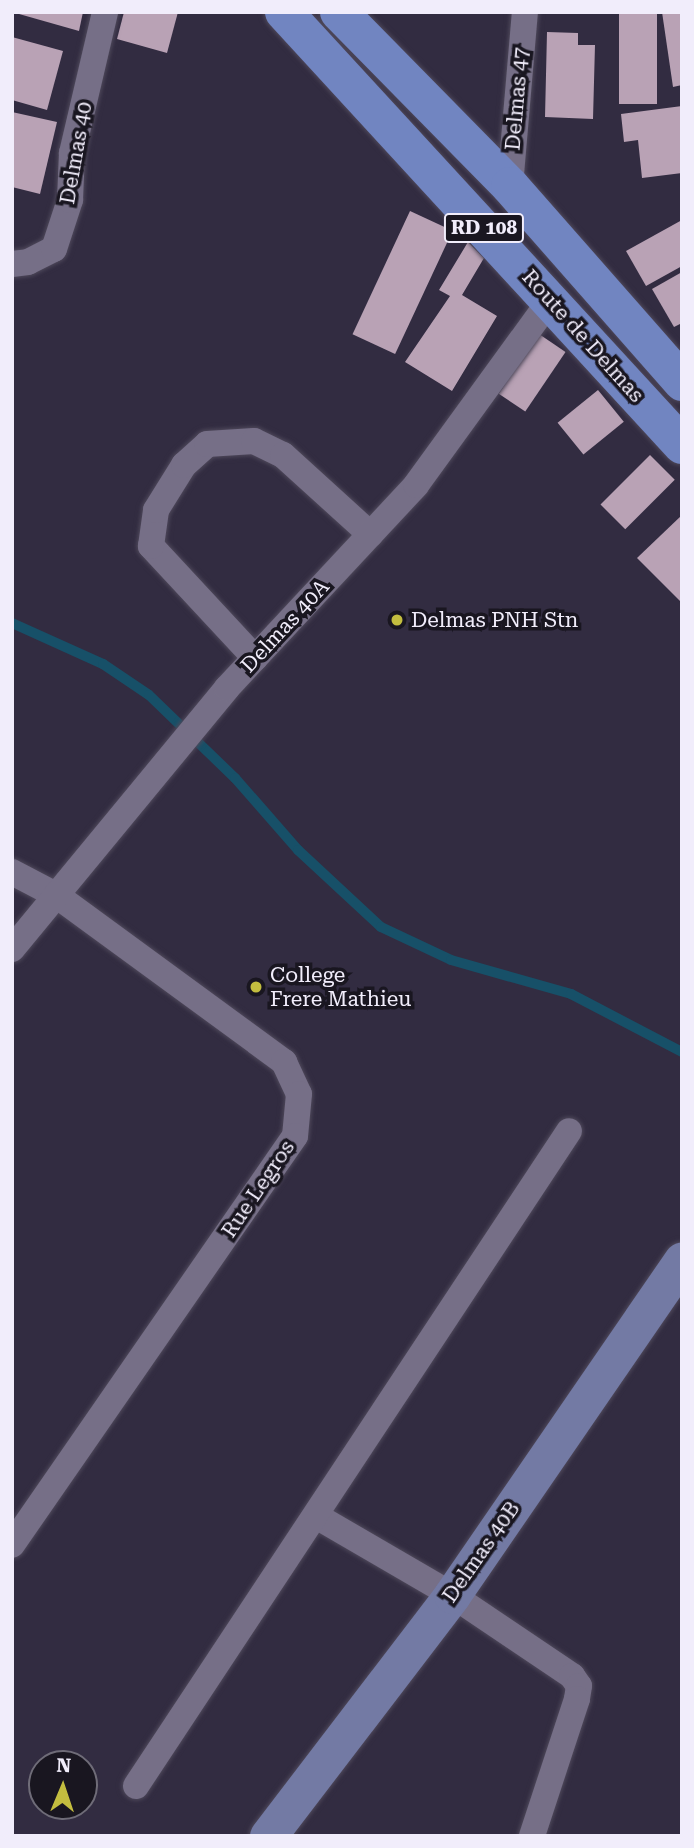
<!DOCTYPE html>
<style>
body{margin:0}
#map{position:relative;width:694px;height:1848px;overflow:hidden;background:#322c41;font-family:"Roboto Serif",serif}
div>[style]{position:absolute}
.stream>*{height:10px;margin:-5px;padding:0 5px;transform-origin:5px;border-radius:5px;background:#175068}
.building>*{inset:0;background:#b9a2b5;transform-origin:0 0}
.roads{filter:drop-shadow(0 0 2px #4e485a) drop-shadow(0 0 2px #4e485a)}
.street>*{height:26px;margin:-13px;padding:0 13px;transform-origin:13px;border-radius:13px;background:#766f87}
.secondary>*{height:37px;margin:-18.5px;padding:0 18.5px;transform-origin:18.5px;border-radius:18.5px;background:#737aa4}
.primary>*{height:38px;margin:-19px;padding:0 19px;transform-origin:19px;border-radius:19px;background:#7185c1}
.dots>*{width:19px;height:19px;translate:-50% -50%;box-sizing:border-box;border:4px solid #191620;border-radius:50%}
span{translate:-50% -50%;white-space:nowrap;text-align:center;line-height:1.15;-webkit-text-stroke:7px #191620;paint-order:stroke}
.shield-label span{padding:2px 5px;background:#191620;border:2px solid;border-radius:5px;-webkit-text-stroke-width:0}
.shield-label{font-size:19px;color:#f1edfb;font-weight:700}
.street-label{font-size:21px;color:#f1edfb}
.poi-label{font-size:21px;color:#f1edfb}
.left{translate:0 -50%;text-align:left}
.frame{position:absolute;inset:0;border:14px solid #f1edfb;pointer-events:none}
.north{position:absolute;left:28px;top:1750px;width:70px;height:70px;box-sizing:border-box;background:#191620;border:2px solid #6f6c78;border-radius:50%;rotate:2deg;font-size:19px;font-weight:700;line-height:28px;text-align:center;color:#f1edfb}
.north::after{content:'';display:block;margin:auto;width:24px;height:32px;background:#c3bd3f;clip-path:polygon(50% 0,100% 100%,50% 72%,0 100%)}
</style>
<div id="map">
<div class="stream">
<div style="left:12px;top:623px;width:100px;rotate:24.3deg"></div>
<div style="left:103px;top:664px;width:55px;rotate:34deg"></div>
<div style="left:149px;top:695px;width:120px;rotate:44deg"></div>
<div style="left:235px;top:778px;width:96px;rotate:48.8deg"></div>
<div style="left:298px;top:850px;width:113px;rotate:42.9deg"></div>
<div style="left:381px;top:927px;width:77px;rotate:25.2deg"></div>
<div style="left:451px;top:960px;width:125px;rotate:15.8deg"></div>
<div style="left:571px;top:994px;width:125px;rotate:27.6deg"></div>
</div>
<div class="building">
<div style="clip-path:polygon(12px 12px,83px 12px,79px 31px)"></div>
<div style="clip-path:polygon(124px 12px,178px 12px,167px 53px,117px 39px)"></div>
<div style="left:619px;top:12px;width:38px;height:92px"></div>
<div style="clip-path:polygon(662px 12px,682px 12px,682px 85px,673px 87px)"></div>
<div style="clip-path:polygon(547px 32px,578px 33px,578px 45px,595px 45px,593px 119px,545px 117px)"></div>
<div style="clip-path:polygon(12px 37px,63px 51px,47px 110px,12px 100px)"></div>
<div style="clip-path:polygon(682px 106px,682px 173px,642px 178px,638px 140px,624px 142px,621px 114px)"></div>
<div style="clip-path:polygon(12px 112px,57px 122px,40px 194px,12px 187px)"></div>
<div style="left:410px;top:211px;width:47px;height:136px;rotate:25deg"></div>
<div style="clip-path:polygon(682px 220px,682px 266px,646px 286px,626px 251px)"></div>
<div style="clip-path:polygon(468px 242px,484px 258px,462px 295px,497px 316px,452px 391px,405px 362px,450px 296px,439px 290px)"></div>
<div style="clip-path:polygon(682px 272px,682px 323px,674px 327px,652px 289px)"></div>
<div style="left:539px;top:334px;width:32px;height:72px;rotate:34deg"></div>
<div style="left:598px;top:390px;width:41px;height:52px;rotate:51deg"></div>
<div style="left:650px;top:455px;width:35px;height:70px;rotate:45deg"></div>
<div style="clip-path:polygon(682px 515px,682px 603px,637px 558px)"></div>
</div>
<div class="roads">
<div class="street">
<div style="left:510px;top:186px;width:175px;rotate:-85.1deg"></div>
<div style="left:12px;top:264px;width:16px;rotate:-7deg"></div>
<div style="left:28px;top:262px;width:29px;rotate:-27deg"></div>
<div style="left:54px;top:249px;width:52px;rotate:-71.9deg"></div>
<div style="left:70px;top:200px;width:47px;rotate:-87.6deg"></div>
<div style="left:72px;top:153px;width:145px;rotate:-76.8deg"></div>
<div style="left:255px;top:658px;width:153px;rotate:-132.9deg"></div>
<div style="left:151px;top:546px;width:36px;rotate:-82deg"></div>
<div style="left:156px;top:510px;width:53px;rotate:-58.1deg"></div>
<div style="left:184px;top:465px;width:31px;rotate:-42deg"></div>
<div style="left:207px;top:444px;width:47px;rotate:-3.7deg"></div>
<div style="left:254px;top:441px;width:32px;rotate:26deg"></div>
<div style="left:283px;top:455px;width:118px;rotate:42.2deg"></div>
<div style="left:12px;top:872px;width:50px;rotate:27.6deg"></div>
<div style="left:56px;top:895px;width:283px;rotate:36.2deg"></div>
<div style="left:284px;top:1062px;width:35px;rotate:65deg"></div>
<div style="left:299px;top:1094px;width:42px;rotate:95.4deg"></div>
<div style="left:295px;top:1136px;width:497px;rotate:124.7deg"></div>
<div style="left:12px;top:949px;width:338px;rotate:-50.5deg"></div>
<div style="left:227px;top:688px;width:277px;rotate:-47deg"></div>
<div style="left:416px;top:485px;width:230px;rotate:-54deg"></div>
<div style="left:318px;top:1517px;width:155px;rotate:30.2deg"></div>
<div style="left:452px;top:1595px;width:145px;rotate:34deg"></div>
<div style="left:572px;top:1676px;width:12px;rotate:55deg"></div>
<div style="left:579px;top:1686px;width:13px;rotate:99deg"></div>
<div style="left:577px;top:1699px;width:144px;rotate:108.2deg"></div>
<div style="left:136px;top:1786px;width:785px;rotate:-56.53deg"></div>
</div>
<div class="secondary">
<div style="left:268px;top:1836px;width:303px;rotate:-52.6deg"></div>
<div style="left:452px;top:1595px;width:406px;rotate:-55.5deg"></div>
</div>
<div class="primary">
<div style="left:284px;top:12px;width:588px;rotate:47.41deg"></div>
<div style="left:339px;top:12px;width:244px;rotate:45.5deg"></div>
<div style="left:510px;top:186px;width:261px;rotate:48.7deg"></div>
</div>
</div>
<div class="dots">
<div style="left:397px;top:620px;background:#c3bd3f"></div>
<div style="left:256px;top:987px;background:#c3bd3f"></div>
</div>
<div class="shield-label">
<span style="left:484px;top:228px">RD 108</span>
</div>
<div class="street-label">
<span style="left:517px;top:99px;rotate:-85deg">Delmas 47</span>
<span style="left:76px;top:153px;rotate:-80deg">Delmas 40</span>
<span style="left:583px;top:336px;rotate:48deg">Route de Delmas</span>
<span style="left:285px;top:626px;rotate:-47deg">Delmas 40A</span>
<span style="left:258px;top:1189px;rotate:-56deg">Rue Legros</span>
<span style="left:481px;top:1552px;rotate:-55deg">Delmas 40B</span>
</div>
<div class="poi-label">
<span class="left" style="left:411px;top:620px">Delmas PNH Stn</span>
<span class="left" style="left:270px;top:987px">College<br>Frere Mathieu</span>
</div>
<div class="frame"></div>
<div class="north">N</div>
</div>
